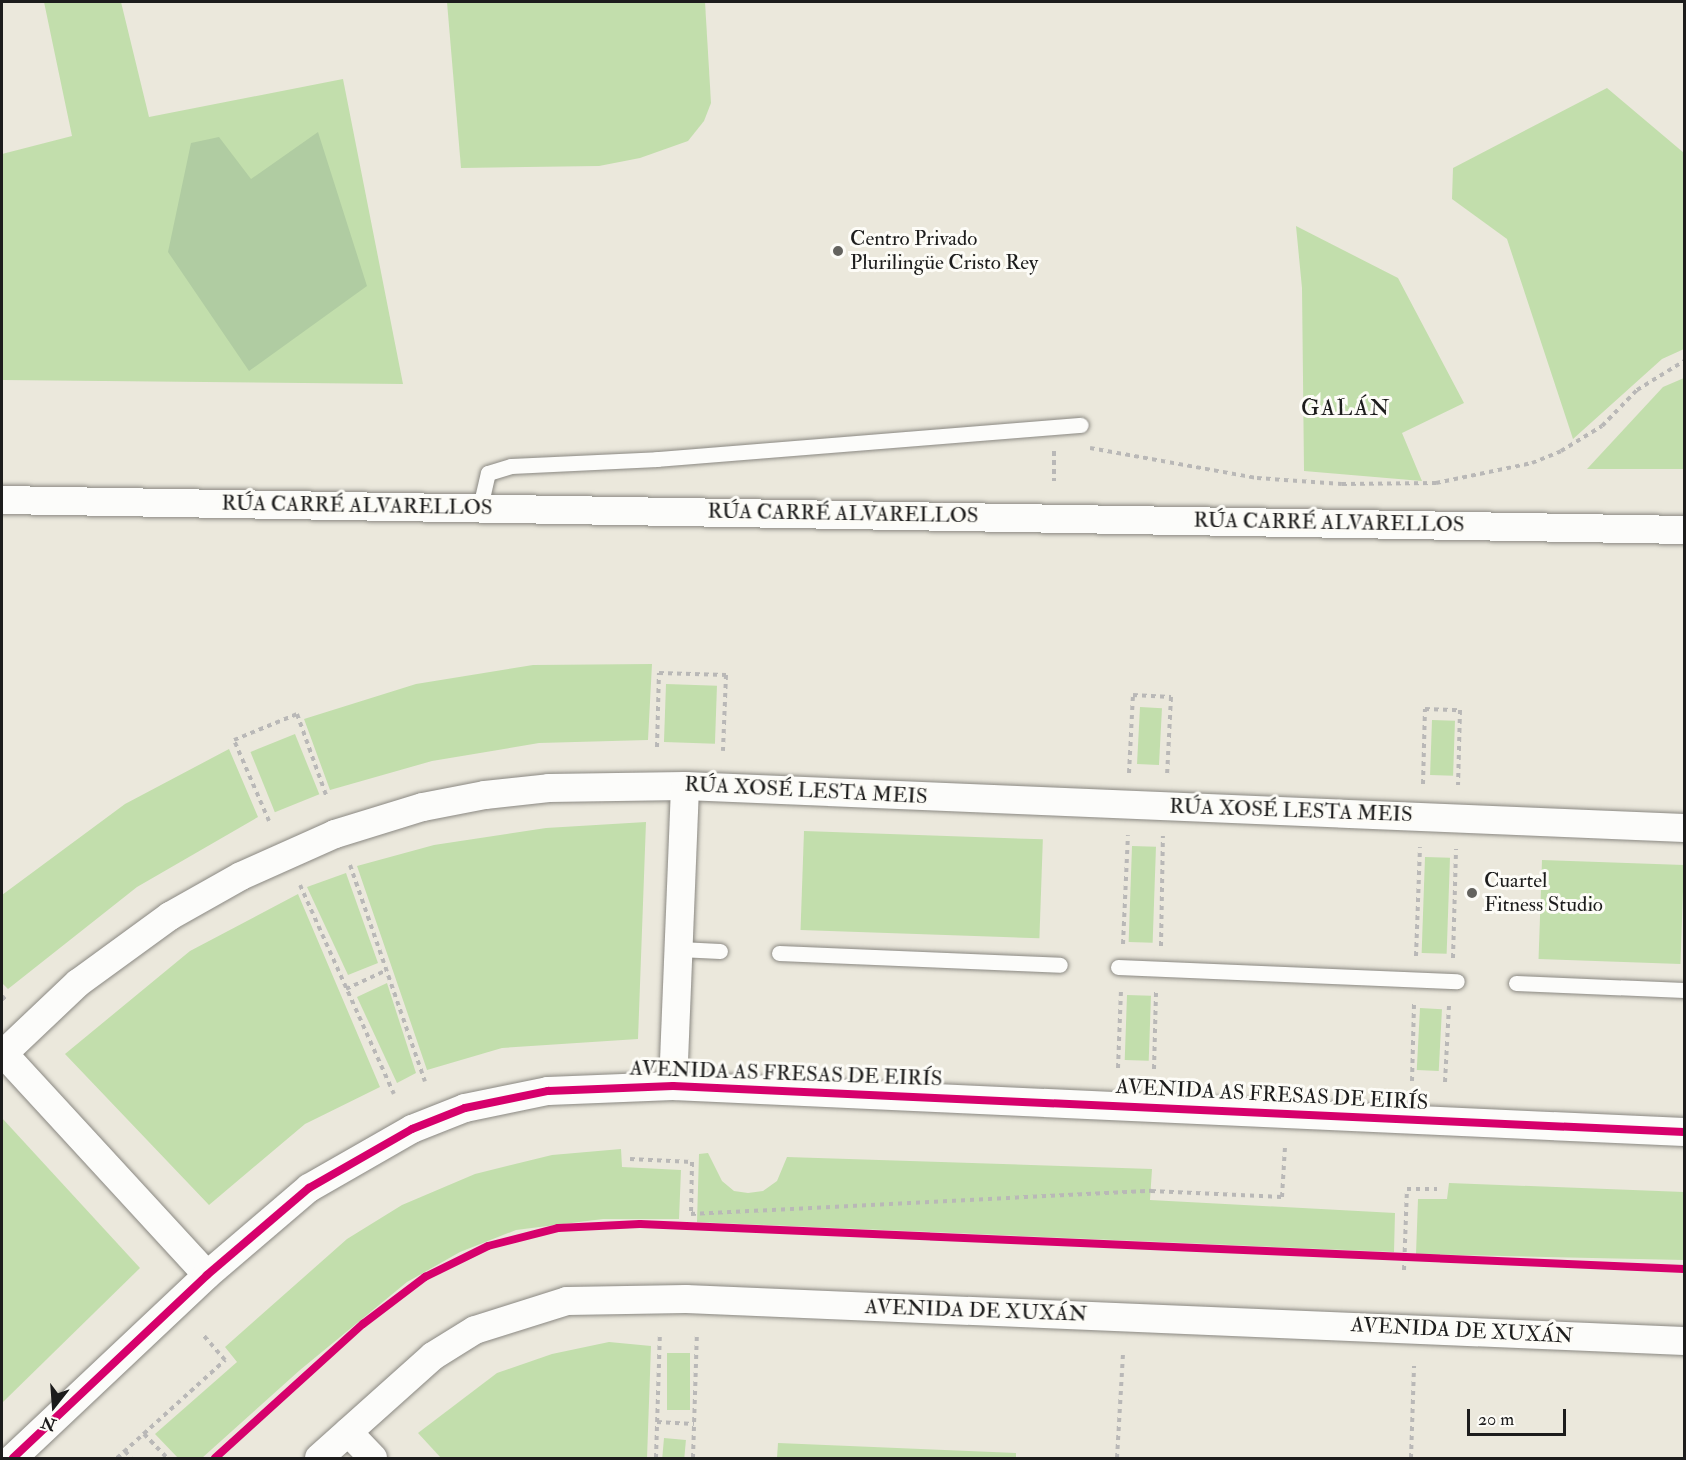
<!DOCTYPE html>
<meta charset="utf-8">
<style>
body{margin:0}
#map{position:relative;width:1686px;height:1460px;overflow:hidden;background:#ebe8dc;font-family:"IM FELL Double Pica",serif}
div>[style]{position:absolute}
.green>*{inset:0;background:#c2deac;transform-origin:0 0}
.forest>*{inset:0;background:#b0cca2}
.path>*{height:4px;margin-top:-2px;transform-origin:0;background:repeating-linear-gradient(90deg,#b9b8b7 0 4.5px,transparent 0 9px)}
.roads{filter:drop-shadow(0 0 2px #8a8882) drop-shadow(0 0 2px #8a8882)}
.service>*{height:15px;margin:-7.5px;padding:0 7.5px;transform-origin:7.5px;border-radius:7.5px;background:#fcfcfa}
.minor>*{height:28px;margin:-14px;padding:0 14px;transform-origin:14px;border-radius:14px;background:#fcfcfa}
.cycleway>*{height:8px;margin:-4px;padding:0 4px;transform-origin:4px;border-radius:4px;background:#d6006c}
.dots>*{width:16px;height:16px;translate:-50% -50%;box-sizing:border-box;border:3px solid #fdfcf7;border-radius:50%}
span{translate:-50% -50%;white-space:nowrap;text-align:center;line-height:1.15;-webkit-text-stroke:6px #fdfcf7;paint-order:stroke}
.poi-label{font-size:21px;color:#1c1c1c}
.left{translate:0 -50%;text-align:left}
.street-label{font-size:21px;color:#1c1c1c}
.neighbourhood-label{font-size:22px;color:#1c1c1c;letter-spacing:1.5px}
.frame{position:absolute;inset:0;border:3px solid #1c1c1c;pointer-events:none}
.north{position:absolute;left:24px;top:1376px;width:60px;height:60px;-webkit-text-stroke:4px #fdfcf7;paint-order:stroke;rotate:197deg;font-size:16px;font-weight:700;line-height:24px;text-align:center;color:#1c1c1c}
.north::after{content:'';display:block;margin:auto;width:21px;height:27px;background:#1c1c1c;clip-path:polygon(50% 0,100% 100%,50% 72%,0 100%)}
.scale{position:absolute;left:1467px;top:1409px;width:99px;height:27px;box-sizing:border-box;border:3px solid #1c1c1c;border-top:0;padding-left:8px;font-size:18px;line-height:21px;white-space:nowrap;color:#1c1c1c;-webkit-text-stroke:4px #fdfcf7;paint-order:stroke}
</style>
<div id="map">
<div class="green">
<div style="clip-path:polygon(44px 2px,121px 2px,149px 117px,343px 79px,403px 384px,2px 380px,2px 154px,72px 136px)"></div>
<div style="clip-path:polygon(447px 2px,705px 2px,711px 103px,704px 121px,688px 141px,640px 158px,599px 166px,461px 168px)"></div>
<div style="clip-path:polygon(1607px 88px,1684px 153px,1684px 349px,1662px 359px,1573px 439px,1507px 239px,1452px 199px,1453px 168px)"></div>
<div style="clip-path:polygon(1296px 226px,1398px 278px,1464px 403px,1402px 433px,1422px 481px,1304px 471px,1302px 288px)"></div>
<div style="clip-path:polygon(1684px 378px,1684px 469px,1587px 469px,1663px 387px)"></div>
<div style="clip-path:polygon(652px 664px,648px 740px,539px 743px,432px 761px,330px 790px,304px 719px,416px 684px,533px 665px)"></div>
<div style="left:666px;top:684px;width:51px;height:58px;rotate:2deg"></div>
<div style="left:1140px;top:707px;width:22px;height:57px;rotate:3deg"></div>
<div style="left:1432px;top:720px;width:23px;height:55px;rotate:2deg"></div>
<div style="left:295px;top:734px;width:65px;height:48px;rotate:68deg"></div>
<div style="clip-path:polygon(229px 749px,258px 817px,137px 887px,8px 989px,2px 983px,2px 895px,125px 804px)"></div>
<div style="clip-path:polygon(646px 822px,638px 1039px,502px 1048px,427px 1070px,357px 866px,434px 845px,546px 828px)"></div>
<div style="left:804px;top:831px;width:239px;height:99px;rotate:2deg"></div>
<div style="left:1132px;top:846px;width:24px;height:96px;rotate:2deg"></div>
<div style="left:1425px;top:857px;width:25px;height:96px;rotate:2deg"></div>
<div style="left:1542px;top:860px;width:142px;height:99px;rotate:2deg"></div>
<div style="clip-path:polygon(346px 873px,378px 963px,348px 975px,307px 887px)"></div>
<div style="clip-path:polygon(298px 894px,380px 1087px,305px 1124px,209px 1205px,65px 1054px,190px 951px)"></div>
<div style="clip-path:polygon(387px 983px,416px 1073px,397px 1083px,357px 997px)"></div>
<div style="left:1127px;top:995px;width:24px;height:65px;rotate:2deg"></div>
<div style="left:1420px;top:1008px;width:22px;height:62px;rotate:3deg"></div>
<div style="clip-path:polygon(2px 1118px,140px 1268px,2px 1403px)"></div>
<div style="clip-path:polygon(621px 1149px,622px 1167px,681px 1170px,679px 1219px,603px 1219px,516px 1230px,460px 1252px,407px 1282px,300px 1370px,202px 1458px,178px 1458px,155px 1434px,237px 1362px,225px 1347px,347px 1239px,402px 1205px,475px 1174px,552px 1155px)"></div>
<div style="clip-path:polygon(708px 1153px,722px 1181px,734px 1191px,748px 1193px,763px 1191px,777px 1181px,787px 1157px,1152px 1169px,1150px 1200px,1395px 1213px,1394px 1252px,697px 1222px,699px 1154px)"></div>
<div style="clip-path:polygon(1449px 1183px,1684px 1192px,1684px 1260px,1416px 1254px,1418px 1199px,1447px 1199px)"></div>
<div style="clip-path:polygon(609px 1342px,651px 1346px,647px 1458px,441px 1458px,418px 1433px,497px 1373px,552px 1354px)"></div>
<div style="left:667px;top:1353px;width:23px;height:57px"></div>
<div style="left:664px;top:1438px;width:22px;height:20px;rotate:5deg"></div>
<div style="clip-path:polygon(778px 1443px,1016px 1453px,1016px 1458px,777px 1458px)"></div>
</div>
<div class="forest">
<div style="clip-path:polygon(318px 132px,367px 286px,249px 371px,168px 252px,191px 143px,219px 137px,251px 179px)"></div>
</div>
<div class="path">
<div style="left:1090px;top:448px;width:170px;rotate:10.2deg"></div>
<div style="left:1257px;top:478px;width:85px;rotate:4deg"></div>
<div style="left:1342px;top:484px;width:94px;rotate:-0.6deg"></div>
<div style="left:1436px;top:483px;width:98px;rotate:-11.8deg"></div>
<div style="left:1532px;top:463px;width:31px;rotate:-22deg"></div>
<div style="left:1561px;top:451px;width:48px;rotate:-31.4deg"></div>
<div style="left:1602px;top:426px;width:50px;rotate:-45.8deg"></div>
<div style="left:1637px;top:390px;width:55px;rotate:-31.7deg"></div>
<div style="left:1054px;top:451px;width:30px;rotate:90deg"></div>
<div style="left:657px;top:747px;width:74px;rotate:-88.5deg"></div>
<div style="left:659px;top:673px;width:67px;rotate:1.7deg"></div>
<div style="left:726px;top:675px;width:76px;rotate:92.3deg"></div>
<div style="left:1129px;top:773px;width:78px;rotate:-87.1deg"></div>
<div style="left:1133px;top:695px;width:38px;rotate:3deg"></div>
<div style="left:1171px;top:697px;width:78px;rotate:92.9deg"></div>
<div style="left:1423px;top:784px;width:75px;rotate:-88.5deg"></div>
<div style="left:1425px;top:709px;width:35px;rotate:2deg"></div>
<div style="left:1460px;top:710px;width:75px;rotate:91.5deg"></div>
<div style="left:269px;top:821px;width:88px;rotate:-113.4deg"></div>
<div style="left:234px;top:740px;width:68px;rotate:-22.4deg"></div>
<div style="left:297px;top:714px;width:89px;rotate:70.3deg"></div>
<div style="left:350px;top:865px;width:229px;rotate:70.9deg"></div>
<div style="left:300px;top:885px;width:229px;rotate:65.8deg"></div>
<div style="left:1123px;top:944px;width:109px;rotate:-87.4deg"></div>
<div style="left:1161px;top:946px;width:110px;rotate:-89deg"></div>
<div style="left:1416px;top:956px;width:109px;rotate:-87.9deg"></div>
<div style="left:1453px;top:958px;width:109px;rotate:-88.4deg"></div>
<div style="left:346px;top:989px;width:45px;rotate:-24.9deg"></div>
<div style="left:2px;top:996px;width:8px;rotate:50deg"></div>
<div style="left:1118px;top:1068px;width:77px;rotate:-87.8deg"></div>
<div style="left:1154px;top:1069px;width:77px;rotate:-88.5deg"></div>
<div style="left:1412px;top:1081px;width:78px;rotate:-88.5deg"></div>
<div style="left:1445px;top:1082px;width:77px;rotate:-87deg"></div>
<div style="left:630px;top:1159px;width:62px;rotate:2.8deg"></div>
<div style="left:692px;top:1162px;width:52px;rotate:91.1deg"></div>
<div style="left:691px;top:1214px;width:461px;rotate:-2.9deg"></div>
<div style="left:1151px;top:1191px;width:131px;rotate:2.6deg"></div>
<div style="left:1282px;top:1197px;width:51px;rotate:-86.6deg"></div>
<div style="left:1404px;top:1270px;width:81px;rotate:-87.9deg"></div>
<div style="left:1407px;top:1189px;width:30px"></div>
<div style="left:657px;top:1422px;width:37px;rotate:3deg"></div>
<div style="left:144px;top:1434px;width:33px;rotate:46deg"></div>
<div style="left:125px;top:1451px;width:9px;rotate:49deg"></div>
<div style="left:117px;top:1458px;width:146px;rotate:-42.2deg"></div>
<div style="left:225px;top:1360px;width:32px;rotate:-131deg"></div>
<div style="left:656px;top:1458px;width:126px;rotate:-88.2deg"></div>
<div style="left:693px;top:1458px;width:124px;rotate:-88.2deg"></div>
<div style="left:1117px;top:1458px;width:104px;rotate:-86.7deg"></div>
<div style="left:1411px;top:1458px;width:92px;rotate:-88.1deg"></div>
</div>
<div class="roads">
<div class="service">
<div style="left:480px;top:507px;width:35px;rotate:-77deg"></div>
<div style="left:488px;top:473px;width:24px;rotate:-17deg"></div>
<div style="left:511px;top:466px;width:146px;rotate:-2.7deg"></div>
<div style="left:657px;top:459px;width:425px;rotate:-4.6deg"></div>
<div style="left:679px;top:949px;width:41px;rotate:2.8deg"></div>
<div style="left:779px;top:953px;width:281px;rotate:2.4deg"></div>
<div style="left:1118px;top:967px;width:339px;rotate:2.4deg"></div>
<div style="left:1516px;top:983px;width:168px;rotate:2.4deg"></div>
</div>
<div class="minor">
<div style="left:2px;top:500px;width:1682px;rotate:1.02deg"></div>
<div style="left:3px;top:1053px;width:301px;rotate:47.4deg"></div>
<div style="left:2px;top:1055px;width:105px;rotate:-43.5deg"></div>
<div style="left:78px;top:983px;width:114px;rotate:-36.1deg"></div>
<div style="left:170px;top:916px;width:81px;rotate:-29.4deg"></div>
<div style="left:241px;top:876px;width:103px;rotate:-24.1deg"></div>
<div style="left:335px;top:834px;width:92px;rotate:-17.1deg"></div>
<div style="left:423px;top:807px;width:63px;rotate:-11deg"></div>
<div style="left:485px;top:795px;width:64px;rotate:-6.2deg"></div>
<div style="left:549px;top:788px;width:136px;rotate:-0.8deg"></div>
<div style="left:685px;top:786px;width:1000px;rotate:2.41deg"></div>
<div style="left:673px;top:1086px;width:300px;rotate:-87.7deg"></div>
<div style="left:348px;top:1432px;width:36px;rotate:46deg"></div>
<div style="left:13px;top:1458px;width:267px;rotate:-43.3deg"></div>
<div style="left:207px;top:1275px;width:134px;rotate:-40.5deg"></div>
<div style="left:309px;top:1188px;width:119px;rotate:-29.8deg"></div>
<div style="left:412px;top:1129px;width:57px;rotate:-21.6deg"></div>
<div style="left:465px;top:1108px;width:85px;rotate:-11.6deg"></div>
<div style="left:548px;top:1091px;width:125px;rotate:-2.3deg"></div>
<div style="left:673px;top:1086px;width:1012px;rotate:2.61deg"></div>
<div style="left:319px;top:1458px;width:153px;rotate:-41.8deg"></div>
<div style="left:433px;top:1356px;width:49px;rotate:-31.8deg"></div>
<div style="left:475px;top:1330px;width:96px;rotate:-17.5deg"></div>
<div style="left:567px;top:1301px;width:119px;rotate:-1deg"></div>
<div style="left:686px;top:1299px;width:999px;rotate:2.41deg"></div>
</div>
</div>
<div class="cycleway">
<div style="left:13px;top:1458px;width:267px;rotate:-43.3deg"></div>
<div style="left:207px;top:1275px;width:134px;rotate:-40.5deg"></div>
<div style="left:309px;top:1188px;width:119px;rotate:-29.8deg"></div>
<div style="left:412px;top:1129px;width:57px;rotate:-21.6deg"></div>
<div style="left:465px;top:1108px;width:85px;rotate:-11.6deg"></div>
<div style="left:548px;top:1091px;width:125px;rotate:-2.3deg"></div>
<div style="left:673px;top:1086px;width:1012px;rotate:2.61deg"></div>
<div style="left:215px;top:1458px;width:200px;rotate:-42.2deg"></div>
<div style="left:363px;top:1324px;width:78px;rotate:-37.2deg"></div>
<div style="left:425px;top:1277px;width:70px;rotate:-26.2deg"></div>
<div style="left:488px;top:1246px;width:72px;rotate:-14.4deg"></div>
<div style="left:558px;top:1228px;width:82px;rotate:-2.8deg"></div>
<div style="left:640px;top:1224px;width:1045px;rotate:2.47deg"></div>
</div>
<div class="dots">
<div style="left:838px;top:251px;background:#64635f"></div>
<div style="left:1472px;top:893px;background:#64635f"></div>
</div>
<div class="poi-label">
<span class="left" style="left:850px;top:251px">Centro Privado<br>Plurilingüe Cristo Rey</span>
<span class="left" style="left:1484px;top:893px">Cuartel<br>Fitness Studio</span>
</div>
<div class="street-label">
<span style="left:357px;top:506px;rotate:1deg">RÚA CARRÉ ALVARELLOS</span>
<span style="left:843px;top:514px;rotate:1deg">RÚA CARRÉ ALVARELLOS</span>
<span style="left:1329px;top:523px;rotate:1deg">RÚA CARRÉ ALVARELLOS</span>
<span style="left:806px;top:791px;rotate:3deg">RÚA XOSÉ LESTA MEIS</span>
<span style="left:1291px;top:811px;rotate:2deg">RÚA XOSÉ LESTA MEIS</span>
<span style="left:786px;top:1074px;rotate:2deg">AVENIDA AS FRESAS DE EIRÍS</span>
<span style="left:1272px;top:1095px;rotate:3deg">AVENIDA AS FRESAS DE EIRÍS</span>
<span style="left:976px;top:1311px;rotate:2deg">AVENIDA DE XUXÁN</span>
<span style="left:1462px;top:1331px;rotate:3deg">AVENIDA DE XUXÁN</span>
</div>
<div class="neighbourhood-label">
<span style="left:1346px;top:409px">GALÁN</span>
</div>
<div class="frame"></div>
<div class="north">N</div>
<div class="scale">20 m</div>
</div>
